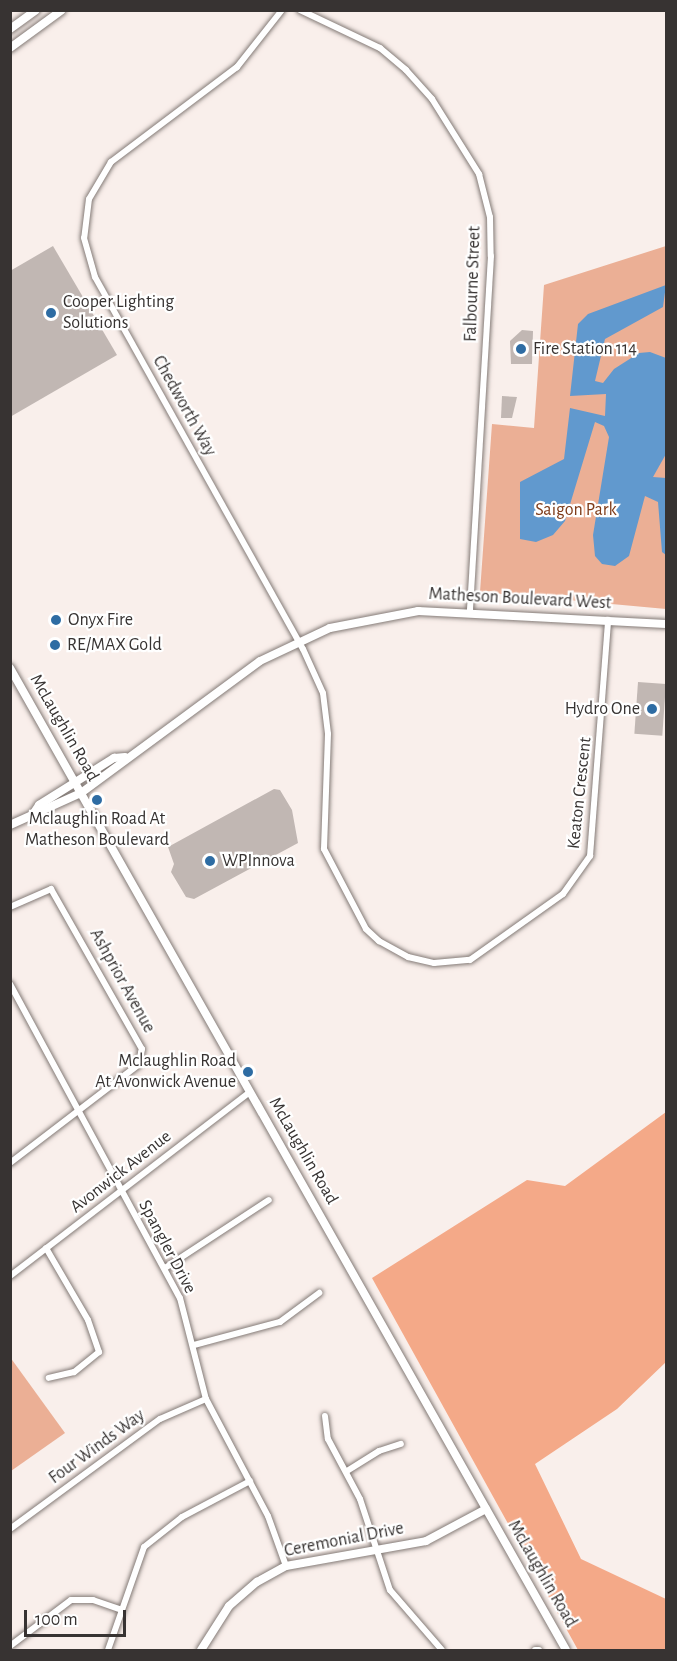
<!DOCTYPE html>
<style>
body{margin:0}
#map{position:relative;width:677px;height:1661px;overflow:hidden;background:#f9efeb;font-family:"Alegreya Sans",sans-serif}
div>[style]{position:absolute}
.green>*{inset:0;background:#ebaf95}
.forest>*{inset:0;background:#f4a988}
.water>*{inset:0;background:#6199ce}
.building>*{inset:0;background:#c1b7b3;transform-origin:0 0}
.roads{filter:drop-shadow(0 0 2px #847b77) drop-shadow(0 0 2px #847b77)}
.street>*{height:6px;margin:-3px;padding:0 3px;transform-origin:3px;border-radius:3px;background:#fff}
.secondary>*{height:8px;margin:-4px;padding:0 4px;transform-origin:4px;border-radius:4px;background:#fff}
.dots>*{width:16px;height:16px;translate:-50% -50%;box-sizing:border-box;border:3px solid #fff;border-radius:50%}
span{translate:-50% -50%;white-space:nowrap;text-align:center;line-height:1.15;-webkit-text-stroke:4.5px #fff;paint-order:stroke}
.street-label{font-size:18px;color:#373332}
.poi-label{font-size:18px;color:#373332}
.left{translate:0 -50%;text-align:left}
.right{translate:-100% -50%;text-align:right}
.park-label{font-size:18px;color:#7e3b19}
.frame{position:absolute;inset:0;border:12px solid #373332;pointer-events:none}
.scale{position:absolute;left:24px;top:1610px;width:102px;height:27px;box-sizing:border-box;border:3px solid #373332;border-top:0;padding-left:8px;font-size:18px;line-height:21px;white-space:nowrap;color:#373332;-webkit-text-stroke:4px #fff;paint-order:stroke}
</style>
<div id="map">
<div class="green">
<div style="clip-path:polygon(666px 246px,666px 609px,480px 592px,492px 424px,534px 428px,544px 285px)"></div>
<div style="clip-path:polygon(10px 1357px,65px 1433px,11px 1471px,10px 1471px)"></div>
</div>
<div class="forest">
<div style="clip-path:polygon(666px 1112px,666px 1362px,617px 1409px,535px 1464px,581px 1559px,666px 1599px,666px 1650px,578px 1650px,372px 1278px,527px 1180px,565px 1186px)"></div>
</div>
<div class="water">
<div style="clip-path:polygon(666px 285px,663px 307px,605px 339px,595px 381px,603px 383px,614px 369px,639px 353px,650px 352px,666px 358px,666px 454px,653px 477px,666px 478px,666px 555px,662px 552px,658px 502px,645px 496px,629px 556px,615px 566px,602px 564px,595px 556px,593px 535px,609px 437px,604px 426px,595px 422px,565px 521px,553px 535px,536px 542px,520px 539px,520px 482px,564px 459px,570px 408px,605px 416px,606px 394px,570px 396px,578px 324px,588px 314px)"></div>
</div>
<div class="building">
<div style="clip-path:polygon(53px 246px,117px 355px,10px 417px,10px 271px)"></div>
<div style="clip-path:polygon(522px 330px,533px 331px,532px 364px,511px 364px,510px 341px)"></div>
<div style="clip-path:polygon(502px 396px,517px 397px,512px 418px,501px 418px)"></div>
<div style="left:638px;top:682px;width:28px;height:52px;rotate:4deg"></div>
<div style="clip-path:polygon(274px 789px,280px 790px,292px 810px,298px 843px,194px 899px,186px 897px,171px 872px,174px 864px,168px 847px)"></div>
</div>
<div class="roads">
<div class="street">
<div style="left:282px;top:10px;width:73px;rotate:128.3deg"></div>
<div style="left:237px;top:67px;width:158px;rotate:143deg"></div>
<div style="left:111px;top:162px;width:43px;rotate:120.7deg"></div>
<div style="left:89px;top:199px;width:39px;rotate:97deg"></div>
<div style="left:84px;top:238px;width:41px;rotate:74.2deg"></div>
<div style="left:95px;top:277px;width:426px;rotate:60.8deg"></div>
<div style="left:303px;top:649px;width:48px;rotate:65.6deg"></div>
<div style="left:323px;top:693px;width:41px;rotate:83deg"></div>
<div style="left:328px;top:734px;width:115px;rotate:92deg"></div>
<div style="left:324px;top:849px;width:90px;rotate:62.3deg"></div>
<div style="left:366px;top:929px;width:18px;rotate:43deg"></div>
<div style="left:379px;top:941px;width:33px;rotate:29deg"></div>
<div style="left:408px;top:957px;width:27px;rotate:13deg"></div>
<div style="left:434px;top:963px;width:36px;rotate:-5deg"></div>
<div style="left:470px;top:960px;width:114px;rotate:-35.4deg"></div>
<div style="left:563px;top:894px;width:47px;rotate:-54.6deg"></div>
<div style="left:590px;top:856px;width:237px;rotate:-85.6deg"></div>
<div style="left:300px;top:10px;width:89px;rotate:25.4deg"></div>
<div style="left:380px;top:48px;width:34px;rotate:40deg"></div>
<div style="left:406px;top:70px;width:39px;rotate:48deg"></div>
<div style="left:432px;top:99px;width:89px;rotate:57.9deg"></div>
<div style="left:479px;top:174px;width:44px;rotate:75.7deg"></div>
<div style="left:490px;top:217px;width:39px;rotate:89deg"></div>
<div style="left:491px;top:256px;width:356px;rotate:93.4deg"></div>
<div style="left:10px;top:907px;width:45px;rotate:-23.7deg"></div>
<div style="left:51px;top:889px;width:184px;rotate:60.4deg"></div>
<div style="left:142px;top:1049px;width:16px;rotate:104deg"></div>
<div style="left:138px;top:1065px;width:161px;rotate:142.6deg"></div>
<div style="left:10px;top:984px;width:357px;rotate:61.6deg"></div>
<div style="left:180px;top:1298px;width:104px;rotate:75.6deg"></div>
<div style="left:206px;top:1399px;width:132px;rotate:62.1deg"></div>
<div style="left:268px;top:1516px;width:53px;rotate:70.2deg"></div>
<div style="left:46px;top:1248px;width:83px;rotate:59.7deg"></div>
<div style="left:88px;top:1320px;width:34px;rotate:71deg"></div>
<div style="left:99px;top:1352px;width:32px;rotate:141deg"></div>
<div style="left:74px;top:1372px;width:26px;rotate:167deg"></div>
<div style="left:165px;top:1268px;width:124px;rotate:-33.2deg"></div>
<div style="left:10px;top:1276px;width:302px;rotate:-37.5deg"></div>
<div style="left:194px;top:1345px;width:89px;rotate:-15deg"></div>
<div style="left:280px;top:1322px;width:49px;rotate:-36.6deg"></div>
<div style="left:325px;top:1416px;width:23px;rotate:83deg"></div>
<div style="left:328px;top:1439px;width:68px;rotate:61.9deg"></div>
<div style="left:360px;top:1499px;width:96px;rotate:71.8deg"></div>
<div style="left:390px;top:1590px;width:79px;rotate:49.1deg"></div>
<div style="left:347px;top:1471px;width:38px;rotate:-32deg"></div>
<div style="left:379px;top:1451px;width:23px;rotate:-18deg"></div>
<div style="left:10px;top:1529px;width:186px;rotate:-36.3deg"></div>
<div style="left:160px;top:1419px;width:50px;rotate:-23.5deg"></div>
<div style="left:10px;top:1646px;width:76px;rotate:-37deg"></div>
<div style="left:71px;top:1600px;width:22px"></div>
<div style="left:93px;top:1600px;width:28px;rotate:19deg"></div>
<div style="left:108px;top:1650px;width:109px;rotate:-70.7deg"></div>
<div style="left:144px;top:1547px;width:48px;rotate:-38.3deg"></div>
<div style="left:182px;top:1517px;width:77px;rotate:-27.9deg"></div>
<div style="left:535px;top:1650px;width:4px"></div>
</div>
<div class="secondary">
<div style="left:10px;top:29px;width:32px;rotate:-36deg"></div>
<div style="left:10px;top:48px;width:64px;rotate:-36.2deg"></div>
<div style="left:10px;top:668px;width:1128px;rotate:60.48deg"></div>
<div style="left:33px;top:814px;width:11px;rotate:-56deg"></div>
<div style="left:39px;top:805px;width:89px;rotate:-32.1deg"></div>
<div style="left:114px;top:758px;width:11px;rotate:-5deg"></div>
<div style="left:10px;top:825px;width:78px;rotate:-24.3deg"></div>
<div style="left:81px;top:793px;width:222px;rotate:-36.4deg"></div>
<div style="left:260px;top:661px;width:77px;rotate:-25.2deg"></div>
<div style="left:330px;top:628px;width:90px;rotate:-10.9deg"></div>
<div style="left:418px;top:611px;width:248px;rotate:3deg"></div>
<div style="left:201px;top:1650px;width:52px;rotate:-57.5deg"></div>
<div style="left:229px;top:1606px;width:37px;rotate:-41deg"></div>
<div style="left:257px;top:1582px;width:33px;rotate:-29deg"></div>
<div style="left:286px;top:1566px;width:142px;rotate:-10.1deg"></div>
<div style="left:426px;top:1541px;width:68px;rotate:-28.1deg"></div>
</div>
</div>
<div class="dots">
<div style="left:51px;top:313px;background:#2e6ca3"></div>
<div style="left:521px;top:349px;background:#2e6ca3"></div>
<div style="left:56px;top:620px;background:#2e6ca3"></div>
<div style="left:55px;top:645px;background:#2e6ca3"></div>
<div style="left:652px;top:709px;background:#2e6ca3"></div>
<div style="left:97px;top:800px;background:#2e6ca3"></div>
<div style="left:210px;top:861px;background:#2e6ca3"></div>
<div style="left:248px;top:1072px;background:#2e6ca3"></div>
</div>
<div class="street-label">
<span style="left:473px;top:284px;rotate:-88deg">Falbourne Street</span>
<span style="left:184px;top:406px;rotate:61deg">Chedworth Way</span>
<span style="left:520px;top:599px;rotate:3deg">Matheson Boulevard West</span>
<span style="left:64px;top:728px;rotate:60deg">McLaughlin Road</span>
<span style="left:580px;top:793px;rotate:-84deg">Keaton Crescent</span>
<span style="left:122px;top:981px;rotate:61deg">Ashprior Avenue</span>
<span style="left:303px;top:1151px;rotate:60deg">McLaughlin Road</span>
<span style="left:121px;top:1172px;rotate:-38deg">Avonwick Avenue</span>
<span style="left:167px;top:1247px;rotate:62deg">Spangler Drive</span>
<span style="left:97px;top:1447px;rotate:-36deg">Four Winds Way</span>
<span style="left:344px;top:1540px;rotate:-11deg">Ceremonial Drive</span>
<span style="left:542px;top:1574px;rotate:60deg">McLaughlin Road</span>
</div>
<div class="poi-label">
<span class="left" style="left:63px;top:313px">Cooper Lighting<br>Solutions</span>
<span class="left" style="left:533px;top:349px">Fire Station 114</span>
<span class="left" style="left:68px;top:620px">Onyx Fire</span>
<span class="left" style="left:67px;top:645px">RE/MAX Gold</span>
<span class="right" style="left:640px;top:709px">Hydro One</span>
<span style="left:97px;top:830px">Mclaughlin Road At<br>Matheson Boulevard</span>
<span class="left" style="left:222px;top:861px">WPInnova</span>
<span class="right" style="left:236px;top:1072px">Mclaughlin Road<br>At Avonwick Avenue</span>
</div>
<div class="park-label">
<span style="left:576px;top:510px">Saigon Park</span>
</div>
<div class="frame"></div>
<div class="scale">100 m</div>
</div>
